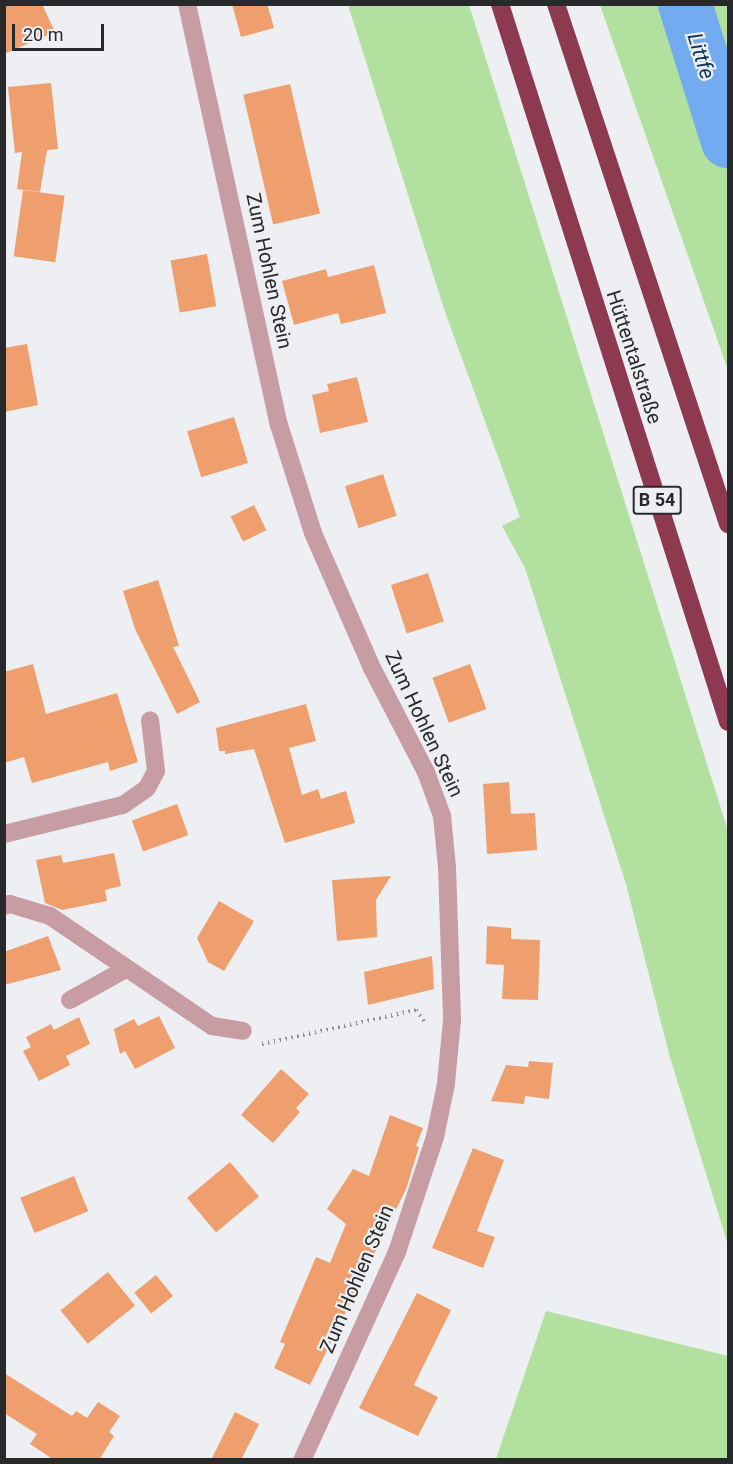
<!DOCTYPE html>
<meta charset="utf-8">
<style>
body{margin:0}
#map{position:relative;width:733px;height:1464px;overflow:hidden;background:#eeeff3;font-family:Roboto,sans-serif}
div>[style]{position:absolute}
.green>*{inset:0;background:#b2e09e}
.river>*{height:54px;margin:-27px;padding:0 27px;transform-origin:27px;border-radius:27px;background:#72abef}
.building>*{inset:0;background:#ef9e6e;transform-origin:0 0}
.path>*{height:4px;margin-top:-2px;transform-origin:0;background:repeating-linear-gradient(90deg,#909193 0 1.5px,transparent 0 6px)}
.minor>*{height:18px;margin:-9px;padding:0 9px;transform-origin:9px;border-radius:9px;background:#c79ca3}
.highway>*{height:18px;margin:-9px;padding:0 9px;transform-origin:9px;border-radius:9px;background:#8d394f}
span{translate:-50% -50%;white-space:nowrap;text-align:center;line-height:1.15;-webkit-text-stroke:4.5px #eeeff3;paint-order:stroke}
.shield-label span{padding:2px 4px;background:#eeeff3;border:2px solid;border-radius:4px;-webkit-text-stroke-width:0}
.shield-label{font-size:18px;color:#28292a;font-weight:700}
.street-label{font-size:20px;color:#28292a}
.water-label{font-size:21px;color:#0d3660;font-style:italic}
.frame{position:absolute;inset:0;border:6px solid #28292a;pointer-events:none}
.scale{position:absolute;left:12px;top:24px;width:92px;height:27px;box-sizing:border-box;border:3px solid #28292a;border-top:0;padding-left:8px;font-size:18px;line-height:21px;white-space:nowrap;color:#28292a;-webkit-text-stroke:4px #eeeff3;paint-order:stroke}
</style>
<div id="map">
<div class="green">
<div style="clip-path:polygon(348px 5px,469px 5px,728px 831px,728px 1245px,669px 1054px,626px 884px,525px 568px,502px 526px,520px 517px,445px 312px)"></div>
<div style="clip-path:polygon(600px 5px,728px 5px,728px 371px,728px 370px)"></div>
<div style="clip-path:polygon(546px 1311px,728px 1356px,728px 1459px,496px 1459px)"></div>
</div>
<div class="river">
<div style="left:685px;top:4px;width:144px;rotate:72.6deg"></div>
</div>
<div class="building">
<div style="clip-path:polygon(4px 4px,42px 4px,55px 32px,4px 54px)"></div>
<div style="clip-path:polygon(232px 4px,267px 4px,274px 28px,241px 37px)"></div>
<div style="clip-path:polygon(51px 83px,58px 149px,47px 150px,40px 192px,17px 189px,22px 152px,15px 153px,8px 87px)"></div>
<div style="left:290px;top:84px;width:133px;height:48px;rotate:77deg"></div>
<div style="left:23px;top:190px;width:42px;height:67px;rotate:8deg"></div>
<div style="left:207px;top:254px;width:53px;height:37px;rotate:80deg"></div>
<div style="clip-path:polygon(374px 265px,386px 313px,341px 324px,338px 313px,294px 325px,282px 281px,326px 269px,328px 277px)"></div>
<div style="clip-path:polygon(27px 344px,38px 405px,4px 412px,4px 348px)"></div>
<div style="clip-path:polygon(357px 377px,368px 422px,320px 433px,312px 395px,329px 391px,327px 384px)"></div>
<div style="left:234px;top:417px;width:48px;height:49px;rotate:73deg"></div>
<div style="left:383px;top:474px;width:44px;height:40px;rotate:72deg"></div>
<div style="left:254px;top:505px;width:28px;height:26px;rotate:64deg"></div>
<div style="left:428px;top:573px;width:51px;height:39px;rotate:72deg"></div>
<div style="clip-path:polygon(158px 580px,179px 646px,173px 647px,200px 702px,177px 714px,135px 629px,123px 591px)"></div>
<div style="clip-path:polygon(33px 664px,46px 714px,117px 693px,138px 762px,110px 771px,108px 762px,32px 783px,24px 757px,4px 763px,4px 672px)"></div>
<div style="left:470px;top:664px;width:48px;height:40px;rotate:70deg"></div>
<div style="clip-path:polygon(306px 704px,316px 741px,289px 748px,302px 795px,318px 789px,321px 799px,346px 791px,355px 823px,285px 843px,254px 749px,225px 754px,225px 751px,219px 751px,216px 728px)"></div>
<div style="clip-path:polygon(509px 782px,511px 814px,535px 813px,537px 850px,487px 854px,483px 784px)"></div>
<div style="left:177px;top:804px;width:33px;height:48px;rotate:70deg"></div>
<div style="clip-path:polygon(114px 853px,121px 886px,105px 890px,107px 901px,62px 910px,45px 903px,36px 860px,61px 855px,63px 863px)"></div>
<div style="clip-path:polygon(391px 876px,376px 900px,377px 937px,337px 941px,332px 880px)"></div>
<div style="clip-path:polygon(219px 901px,254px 921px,224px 971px,208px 962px,197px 938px)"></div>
<div style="clip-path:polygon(487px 926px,511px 928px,511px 939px,540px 940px,538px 1000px,502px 999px,504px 965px,486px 964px)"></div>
<div style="clip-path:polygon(48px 936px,61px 970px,4px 985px,4px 952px)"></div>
<div style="clip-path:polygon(432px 956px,434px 989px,368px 1005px,364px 972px)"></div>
<div style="clip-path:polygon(159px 1016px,175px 1048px,135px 1069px,125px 1051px,120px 1054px,114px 1029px,134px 1019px,138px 1026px)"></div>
<div style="clip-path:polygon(79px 1017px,90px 1044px,66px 1056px,70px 1065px,39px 1081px,23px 1051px,31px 1047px,26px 1037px,51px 1024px,54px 1030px)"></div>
<div style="clip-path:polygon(529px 1061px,553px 1063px,549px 1099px,525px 1096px,524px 1104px,491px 1101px,506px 1065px,528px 1067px)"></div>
<div style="clip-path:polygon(281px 1069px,309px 1094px,296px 1108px,300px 1112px,273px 1143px,241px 1115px)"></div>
<div style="clip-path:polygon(390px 1115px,423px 1128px,416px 1146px,419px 1147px,406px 1189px,310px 1385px,274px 1368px,285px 1344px,280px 1342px,316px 1257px,330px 1263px,346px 1224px,327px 1209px,353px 1169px,369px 1176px)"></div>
<div style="clip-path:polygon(473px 1148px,504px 1160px,477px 1231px,495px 1237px,483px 1268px,432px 1248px)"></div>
<div style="left:230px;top:1162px;width:45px;height:56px;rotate:50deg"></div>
<div style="left:74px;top:1176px;width:38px;height:58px;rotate:68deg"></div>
<div style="left:108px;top:1272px;width:43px;height:61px;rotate:51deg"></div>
<div style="left:156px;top:1275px;width:27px;height:28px;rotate:51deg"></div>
<div style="clip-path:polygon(417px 1293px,451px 1310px,414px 1385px,438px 1397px,418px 1436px,359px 1408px)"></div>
<div style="clip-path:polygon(4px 1373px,72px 1416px,76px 1411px,87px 1418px,98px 1402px,120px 1416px,109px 1432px,114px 1436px,99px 1460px,54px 1460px,30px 1444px,37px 1434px,4px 1413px)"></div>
<div style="clip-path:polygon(235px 1412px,259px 1424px,241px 1460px,211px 1460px)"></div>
</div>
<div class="path">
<div style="left:262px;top:1044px;width:158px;rotate:-12.4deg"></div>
<div style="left:416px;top:1010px;width:17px;rotate:54deg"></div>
</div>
<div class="minor">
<div style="left:187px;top:4px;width:431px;rotate:77.7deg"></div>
<div style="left:279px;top:425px;width:113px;rotate:72.5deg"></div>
<div style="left:313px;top:533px;width:147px;rotate:66.4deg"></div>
<div style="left:372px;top:668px;width:117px;rotate:62.6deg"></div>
<div style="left:426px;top:772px;width:47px;rotate:70deg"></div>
<div style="left:442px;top:816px;width:51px;rotate:84.4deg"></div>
<div style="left:447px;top:867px;width:153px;rotate:88.1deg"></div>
<div style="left:452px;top:1020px;width:64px;rotate:95.4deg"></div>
<div style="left:446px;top:1084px;width:54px;rotate:101.7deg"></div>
<div style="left:435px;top:1137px;width:121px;rotate:108.3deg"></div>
<div style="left:397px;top:1252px;width:229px;rotate:114.5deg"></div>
<div style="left:4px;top:834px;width:122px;rotate:-13.7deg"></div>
<div style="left:123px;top:805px;width:29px;rotate:-35deg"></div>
<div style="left:147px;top:788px;width:19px;rotate:-62deg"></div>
<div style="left:156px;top:771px;width:51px;rotate:-96.7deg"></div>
<div style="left:4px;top:906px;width:6px;rotate:-18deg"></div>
<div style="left:10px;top:904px;width:42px;rotate:16.7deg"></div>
<div style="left:50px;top:916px;width:196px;rotate:34.2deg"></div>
<div style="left:212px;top:1026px;width:31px;rotate:9deg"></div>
<div style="left:70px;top:1000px;width:64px;rotate:-29deg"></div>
</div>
<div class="highway">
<div style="left:500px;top:4px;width:753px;rotate:72.38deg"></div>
<div style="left:556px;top:4px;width:548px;rotate:71.7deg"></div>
</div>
<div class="shield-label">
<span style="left:657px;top:500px">B 54</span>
</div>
<div class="street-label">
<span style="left:269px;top:271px;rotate:78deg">Zum Hohlen Stein</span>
<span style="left:634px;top:357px;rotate:72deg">Hüttentalstraße</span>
<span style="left:424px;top:724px;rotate:65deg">Zum Hohlen Stein</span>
<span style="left:357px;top:1279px;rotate:-67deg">Zum Hohlen Stein</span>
</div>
<div class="water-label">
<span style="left:701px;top:56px;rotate:72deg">Littfe</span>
</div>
<div class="frame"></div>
<div class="scale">20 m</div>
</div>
